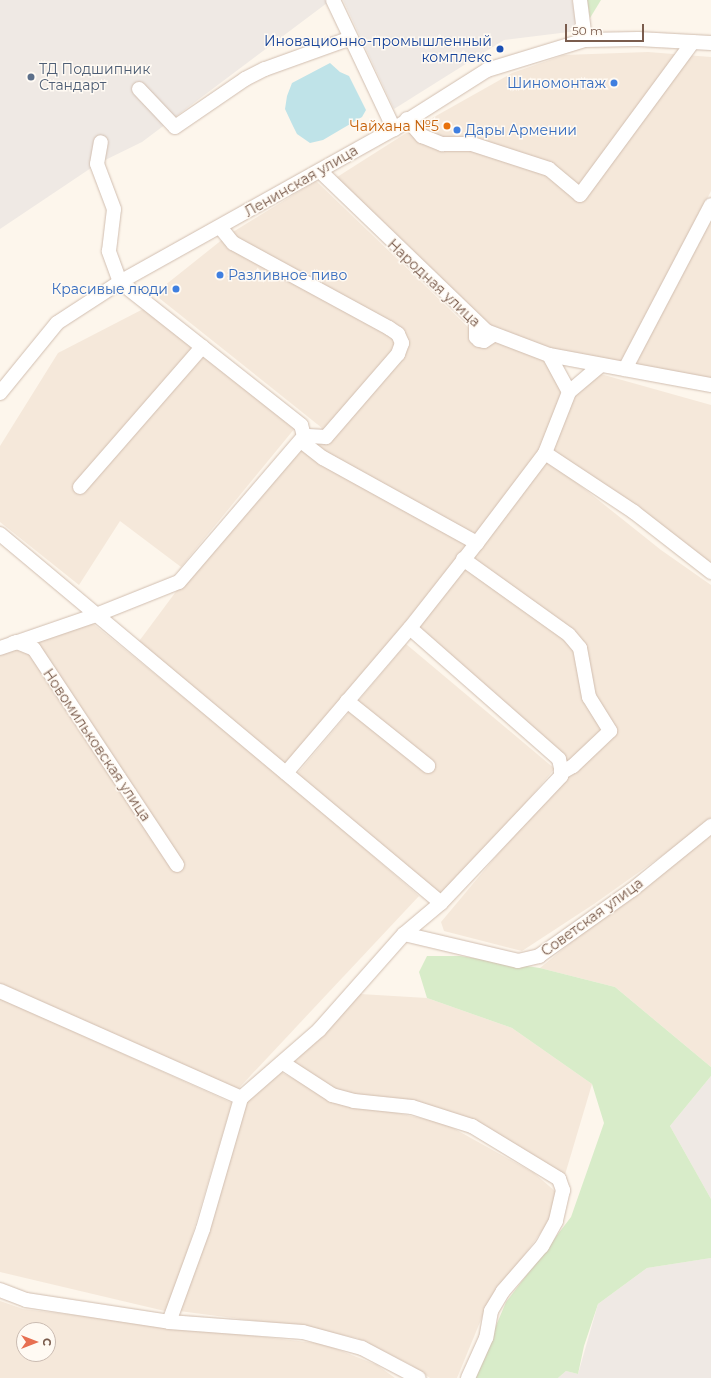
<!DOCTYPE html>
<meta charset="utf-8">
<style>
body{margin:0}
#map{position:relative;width:711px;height:1378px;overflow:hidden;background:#fdf6ec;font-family:Montserrat,sans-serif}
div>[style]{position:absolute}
.residential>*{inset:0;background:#f5e8da;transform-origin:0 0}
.industrial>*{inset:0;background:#efe9e4}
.green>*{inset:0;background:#d8ecc9}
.water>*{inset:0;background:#bfe3e8}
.roads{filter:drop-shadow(0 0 1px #d1beb0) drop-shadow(0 0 1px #d1beb0)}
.minor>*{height:14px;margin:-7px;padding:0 7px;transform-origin:7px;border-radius:7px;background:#fff}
.dots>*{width:11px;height:11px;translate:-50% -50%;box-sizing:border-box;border:2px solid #fffaf3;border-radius:50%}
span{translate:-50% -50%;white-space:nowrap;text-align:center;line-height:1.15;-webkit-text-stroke:3px #fffaf3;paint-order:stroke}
.transit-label{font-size:14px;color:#164399}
.right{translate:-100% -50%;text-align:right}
.service-label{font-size:14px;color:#4e5e75}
.left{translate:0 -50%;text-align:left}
.shop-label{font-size:14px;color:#366cbe}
.food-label{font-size:14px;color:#c56008}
.street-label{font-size:14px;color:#7a5c4d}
.north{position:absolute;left:16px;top:1322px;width:40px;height:40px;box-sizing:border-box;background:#fffaf3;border:1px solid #cabbb1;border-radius:50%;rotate:90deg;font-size:11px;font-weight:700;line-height:16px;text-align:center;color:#7a5c4d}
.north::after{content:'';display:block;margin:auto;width:14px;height:18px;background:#e76f51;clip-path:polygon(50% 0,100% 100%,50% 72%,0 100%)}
.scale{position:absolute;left:565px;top:24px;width:79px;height:18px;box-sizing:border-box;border:2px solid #7a5c4d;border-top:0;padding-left:5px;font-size:12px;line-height:14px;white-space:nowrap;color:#7a5c4d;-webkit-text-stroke:3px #fffaf3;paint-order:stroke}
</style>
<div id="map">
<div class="residential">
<div style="clip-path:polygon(648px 52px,711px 57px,711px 191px,626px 363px,555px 349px,492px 330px,334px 179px,411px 130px,512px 73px,564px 55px)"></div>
<div style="clip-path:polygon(316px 181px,470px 329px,546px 359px,563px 386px,536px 463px,286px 767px,137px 644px,192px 570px,301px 446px,322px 428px,154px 294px,228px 235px)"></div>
<div style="clip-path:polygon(711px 214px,711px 378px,636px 366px,645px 340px)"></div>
<div style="clip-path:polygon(149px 306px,295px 428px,181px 567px,120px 521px,79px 585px,0 522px,0 446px,58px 353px)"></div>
<div style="clip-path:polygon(597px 373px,711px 405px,711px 564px,550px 450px,571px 394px)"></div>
<div style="clip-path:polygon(547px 459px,661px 550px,711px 585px,711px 821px,594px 904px,522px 951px,444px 931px,441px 922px,569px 769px,415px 629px)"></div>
<div style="clip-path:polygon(91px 622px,294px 787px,419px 896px,238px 1089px,0 983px,0 655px)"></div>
<div style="left:406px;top:644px;width:194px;height:173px;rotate:40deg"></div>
<div style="clip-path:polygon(711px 828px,711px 1067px,615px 987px,540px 968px)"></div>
<div style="clip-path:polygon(360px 994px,427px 998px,512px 1028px,592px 1084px,564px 1178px,440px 1108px,338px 1091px,294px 1062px)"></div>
<div style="clip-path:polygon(0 998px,232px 1103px,169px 1312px,0 1272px)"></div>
<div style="clip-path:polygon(279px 1071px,331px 1099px,444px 1123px,534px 1173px,556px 1192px,552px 1217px,485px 1310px,457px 1378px,430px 1378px,411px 1365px,357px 1338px,303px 1327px,179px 1311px,244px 1102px)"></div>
<div style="clip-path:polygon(evenodd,0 1301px,23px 1309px,324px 1344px,377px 1365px,395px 1378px,0 1378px,0 1301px,24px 1330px,48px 1330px,48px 1354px,24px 1354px,24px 1330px)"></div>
</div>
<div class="industrial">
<div style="clip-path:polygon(0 0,331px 0,142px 142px,97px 164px,0 229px)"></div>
<div style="clip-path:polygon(343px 0,572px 0,577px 31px,504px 40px,394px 109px)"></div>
<div style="clip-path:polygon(711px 1076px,711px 1199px,670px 1126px)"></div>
<div style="clip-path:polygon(711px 1258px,711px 1378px,558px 1378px,566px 1371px,578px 1374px,598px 1304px,647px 1268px)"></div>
</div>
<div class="green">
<div style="clip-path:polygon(587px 0,601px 0,590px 18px)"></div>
<div style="clip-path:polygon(427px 956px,460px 956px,540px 968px,615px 987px,711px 1067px,711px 1076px,670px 1126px,711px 1199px,711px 1258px,647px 1268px,598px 1304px,584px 1346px,578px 1374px,566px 1371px,558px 1378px,474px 1378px,506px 1302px,571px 1217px,604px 1123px,592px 1084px,512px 1028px,427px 998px,419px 972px)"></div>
</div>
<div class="water">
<div style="clip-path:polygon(330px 63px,340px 72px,349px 76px,366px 110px,362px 117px,323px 140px,310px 143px,297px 134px,292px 124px,285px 109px,287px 96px,292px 83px)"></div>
</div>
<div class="roads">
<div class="minor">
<div style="left:333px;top:0;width:143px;rotate:64.7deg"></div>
<div style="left:580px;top:0;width:40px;rotate:82.9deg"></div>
<div style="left:139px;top:89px;width:52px;rotate:46.5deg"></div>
<div style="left:175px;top:127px;width:85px;rotate:-34.4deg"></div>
<div style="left:245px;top:79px;width:22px;rotate:-27deg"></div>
<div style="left:265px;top:69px;width:91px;rotate:-19.8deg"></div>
<div style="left:407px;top:119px;width:23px;rotate:49deg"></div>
<div style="left:422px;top:136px;width:22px;rotate:22deg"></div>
<div style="left:442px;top:144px;width:30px"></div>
<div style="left:472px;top:144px;width:81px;rotate:18deg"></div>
<div style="left:549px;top:169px;width:40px;rotate:40deg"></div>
<div style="left:580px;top:195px;width:190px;rotate:-53.6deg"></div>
<div style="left:320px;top:171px;width:231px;rotate:43.9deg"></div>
<div style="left:486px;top:331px;width:67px;rotate:20.9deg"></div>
<div style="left:549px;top:355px;width:165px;rotate:10.5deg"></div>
<div style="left:220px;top:227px;width:21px;rotate:51deg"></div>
<div style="left:233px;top:243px;width:178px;rotate:28.6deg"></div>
<div style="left:389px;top:328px;width:11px;rotate:34deg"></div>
<div style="left:398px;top:334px;width:10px;rotate:66deg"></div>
<div style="left:402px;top:343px;width:12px;rotate:110deg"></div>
<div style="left:398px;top:354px;width:110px;rotate:130.9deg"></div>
<div style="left:326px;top:437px;width:22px;rotate:-177deg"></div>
<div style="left:476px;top:324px;width:13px;rotate:90deg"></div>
<div style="left:476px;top:337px;width:4px;rotate:45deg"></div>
<div style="left:479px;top:340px;width:5px;rotate:11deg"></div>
<div style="left:484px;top:341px;width:11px;rotate:-34deg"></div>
<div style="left:549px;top:355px;width:42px;rotate:61.6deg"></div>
<div style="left:625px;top:369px;width:185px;rotate:-62.3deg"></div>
<div style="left:0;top:393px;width:90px;rotate:-50.8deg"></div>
<div style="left:57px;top:323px;width:75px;rotate:-33.1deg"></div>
<div style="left:120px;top:282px;width:314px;rotate:-29.2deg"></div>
<div style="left:394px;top:129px;width:110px;rotate:-32.4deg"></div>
<div style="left:487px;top:70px;width:102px;rotate:-17deg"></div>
<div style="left:585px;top:40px;width:53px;rotate:-1.1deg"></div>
<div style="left:638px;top:39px;width:73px;rotate:3.1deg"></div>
<div style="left:301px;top:441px;width:28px;rotate:38deg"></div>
<div style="left:323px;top:458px;width:176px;rotate:28.9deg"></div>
<div style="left:545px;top:453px;width:107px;rotate:33.5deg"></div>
<div style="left:634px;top:512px;width:98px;rotate:37.9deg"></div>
<div style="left:80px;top:487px;width:186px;rotate:-48.9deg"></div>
<div style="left:0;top:534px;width:575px;rotate:39.92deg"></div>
<div style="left:463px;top:559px;width:130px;rotate:35.6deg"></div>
<div style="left:569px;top:635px;width:17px;rotate:50deg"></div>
<div style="left:580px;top:648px;width:50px;rotate:79.6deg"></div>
<div style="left:589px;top:697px;width:40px;rotate:58deg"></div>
<div style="left:610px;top:731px;width:51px;rotate:136.6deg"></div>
<div style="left:573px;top:766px;width:14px;rotate:150deg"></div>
<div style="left:13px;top:643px;width:4px;rotate:-14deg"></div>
<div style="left:17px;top:642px;width:18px;rotate:22deg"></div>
<div style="left:34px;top:649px;width:259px;rotate:56.5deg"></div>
<div style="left:0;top:648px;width:102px;rotate:-19deg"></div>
<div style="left:96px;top:615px;width:89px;rotate:-21.7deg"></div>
<div style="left:179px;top:582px;width:192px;rotate:-49.4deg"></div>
<div style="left:304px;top:436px;width:11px;rotate:-105deg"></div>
<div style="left:301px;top:425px;width:231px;rotate:-141.7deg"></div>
<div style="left:120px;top:282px;width:33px;rotate:-110deg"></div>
<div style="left:109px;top:251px;width:42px;rotate:-83.2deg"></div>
<div style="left:114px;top:209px;width:48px;rotate:-110.7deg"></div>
<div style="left:97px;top:164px;width:22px;rotate:-80deg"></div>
<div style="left:347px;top:701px;width:104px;rotate:38.7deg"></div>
<div style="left:286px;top:773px;width:191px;rotate:-49.5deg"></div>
<div style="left:410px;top:628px;width:108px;rotate:-51.8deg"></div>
<div style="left:477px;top:543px;width:113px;rotate:-52.9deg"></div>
<div style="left:545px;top:453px;width:66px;rotate:-68.5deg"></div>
<div style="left:569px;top:392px;width:42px;rotate:-40.2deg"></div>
<div style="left:404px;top:934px;width:48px;rotate:-40deg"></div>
<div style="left:441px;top:903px;width:175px;rotate:-46.6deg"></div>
<div style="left:561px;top:776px;width:8px;rotate:-90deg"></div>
<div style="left:561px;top:768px;width:9px;rotate:-103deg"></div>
<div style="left:559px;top:759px;width:198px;rotate:-138.7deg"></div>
<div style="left:0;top:991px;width:264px;rotate:23.9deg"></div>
<div style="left:283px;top:1063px;width:59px;rotate:33.1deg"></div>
<div style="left:332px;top:1095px;width:23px;rotate:15deg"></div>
<div style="left:354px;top:1101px;width:58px;rotate:5.9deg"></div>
<div style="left:412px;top:1107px;width:63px;rotate:17.6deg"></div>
<div style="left:472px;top:1126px;width:102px;rotate:31.3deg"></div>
<div style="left:559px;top:1179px;width:12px;rotate:70deg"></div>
<div style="left:563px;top:1190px;width:32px;rotate:103deg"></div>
<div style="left:556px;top:1221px;width:29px;rotate:119deg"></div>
<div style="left:542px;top:1246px;width:60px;rotate:130.9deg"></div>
<div style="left:503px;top:1291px;width:23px;rotate:121deg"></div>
<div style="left:491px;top:1311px;width:27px;rotate:100deg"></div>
<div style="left:486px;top:1338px;width:44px;rotate:114.2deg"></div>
<div style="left:0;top:1290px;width:28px;rotate:21deg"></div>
<div style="left:26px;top:1300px;width:145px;rotate:8.7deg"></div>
<div style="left:169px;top:1322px;width:134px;rotate:4.3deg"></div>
<div style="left:303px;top:1332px;width:61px;rotate:15.2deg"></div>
<div style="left:362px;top:1348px;width:64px;rotate:27.8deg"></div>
<div style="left:169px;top:1322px;width:99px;rotate:-69.9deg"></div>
<div style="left:203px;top:1229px;width:136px;rotate:-73.8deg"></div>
<div style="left:241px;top:1098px;width:103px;rotate:-41.1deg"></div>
<div style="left:319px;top:1030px;width:128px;rotate:-48.5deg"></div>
<div style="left:404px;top:934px;width:117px;rotate:13.3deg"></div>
<div style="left:518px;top:961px;width:22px;rotate:-13deg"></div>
<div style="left:539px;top:956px;width:114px;rotate:-35.4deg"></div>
<div style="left:632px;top:890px;width:102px;rotate:-39deg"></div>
</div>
</div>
<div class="dots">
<div style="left:500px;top:49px;background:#1a4fb4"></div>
<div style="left:31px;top:77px;background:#5c6f8a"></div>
<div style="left:614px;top:83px;background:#3f7fe0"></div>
<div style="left:447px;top:126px;background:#e8710a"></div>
<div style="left:457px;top:130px;background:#3f7fe0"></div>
<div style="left:220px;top:275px;background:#3f7fe0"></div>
<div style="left:176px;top:289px;background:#3f7fe0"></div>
</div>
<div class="transit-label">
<span class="right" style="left:492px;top:49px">Иновационно-промышленный<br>комплекс</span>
</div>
<div class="service-label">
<span class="left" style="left:39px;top:77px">ТД Подшипник<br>Стандарт</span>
</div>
<div class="shop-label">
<span class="right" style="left:606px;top:83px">Шиномонтаж</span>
<span class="left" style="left:465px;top:130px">Дары Армении</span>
<span class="left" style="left:228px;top:275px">Разливное пиво</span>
<span class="right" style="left:168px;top:289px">Красивые люди</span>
</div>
<div class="food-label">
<span class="right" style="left:439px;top:126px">Чайхана №5</span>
</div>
<div class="street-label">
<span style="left:301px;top:181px;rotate:-30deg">Ленинская улица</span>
<span style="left:434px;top:283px;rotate:43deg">Народная улица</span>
<span style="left:97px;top:745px;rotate:56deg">Новомильковская улица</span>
<span style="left:592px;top:917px;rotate:-36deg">Советская улица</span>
</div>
<div class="north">С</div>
<div class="scale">50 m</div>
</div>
